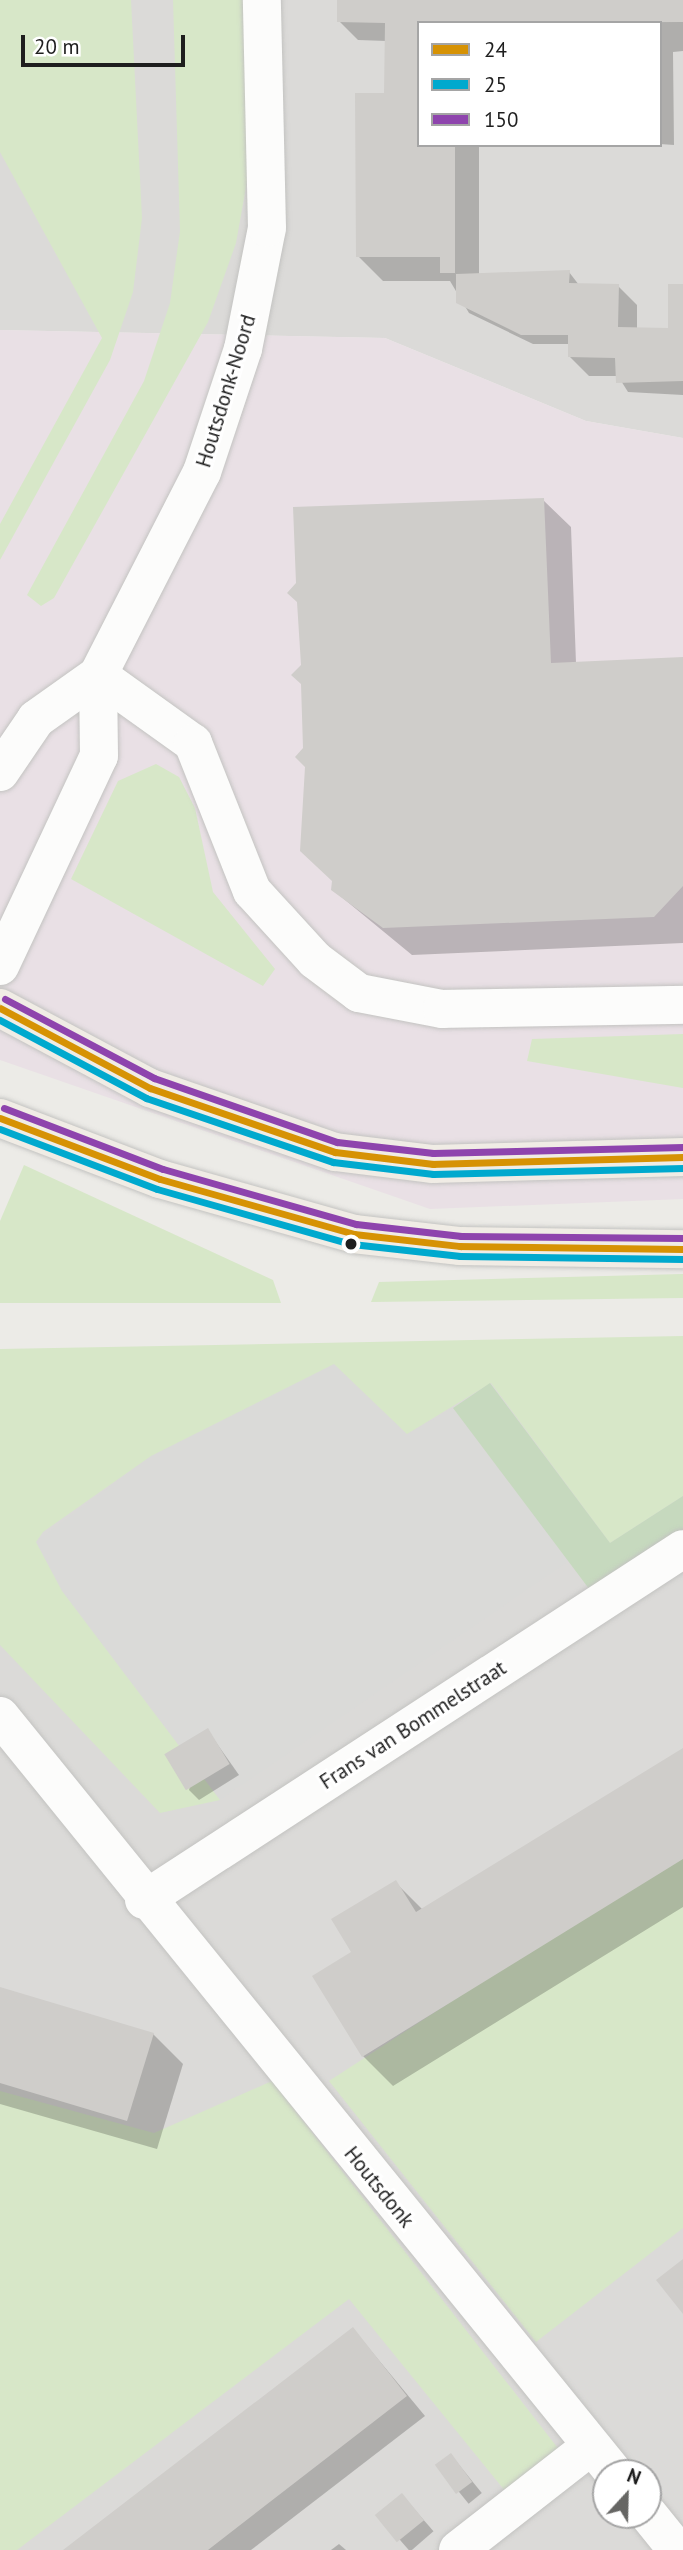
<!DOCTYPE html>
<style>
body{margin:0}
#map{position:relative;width:683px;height:2550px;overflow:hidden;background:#ecebe7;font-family:"PT Sans",sans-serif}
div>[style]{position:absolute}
.residential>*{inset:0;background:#dbdad8}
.industrial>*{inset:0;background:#e9e0e5}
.religious>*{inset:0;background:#dadad8}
.grass>*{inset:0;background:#d7e7c8}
.forest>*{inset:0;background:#c6d9be}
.shadow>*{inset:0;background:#0003;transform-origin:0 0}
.building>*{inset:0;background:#cfcdca;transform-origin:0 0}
.roads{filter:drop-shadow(0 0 2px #c3c3c1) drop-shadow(0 0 2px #c3c3c1)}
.minor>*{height:38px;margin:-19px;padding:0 19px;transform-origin:19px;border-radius:19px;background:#fcfcfb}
.major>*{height:38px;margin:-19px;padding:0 19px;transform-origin:19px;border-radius:19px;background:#f0ece5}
.bus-1>*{height:7px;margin:-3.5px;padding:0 3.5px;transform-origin:3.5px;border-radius:3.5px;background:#d69204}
.bus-2>*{height:7px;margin:-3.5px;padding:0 3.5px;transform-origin:3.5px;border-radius:3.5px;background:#00a9ce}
.bus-3>*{height:7px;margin:-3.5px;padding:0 3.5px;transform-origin:3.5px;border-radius:3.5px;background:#8e44ad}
.dots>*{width:19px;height:19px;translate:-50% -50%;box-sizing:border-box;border:4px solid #fff;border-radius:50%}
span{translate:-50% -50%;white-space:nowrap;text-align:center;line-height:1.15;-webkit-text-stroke:6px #fff;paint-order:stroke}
.street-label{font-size:21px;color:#1e1e1e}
.legend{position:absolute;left:417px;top:21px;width:245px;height:126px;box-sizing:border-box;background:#fff;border:2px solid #a5a5a5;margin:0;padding:9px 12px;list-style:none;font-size:21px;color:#1e1e1e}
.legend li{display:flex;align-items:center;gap:14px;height:35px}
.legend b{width:35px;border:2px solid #a5a5a5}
.north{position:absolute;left:592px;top:2459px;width:70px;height:70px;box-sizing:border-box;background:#fff;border:2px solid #a5a5a5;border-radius:50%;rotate:22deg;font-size:19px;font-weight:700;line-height:28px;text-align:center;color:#1e1e1e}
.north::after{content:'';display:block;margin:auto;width:24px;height:32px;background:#666664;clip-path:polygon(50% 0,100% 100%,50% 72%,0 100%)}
.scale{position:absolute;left:21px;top:35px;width:164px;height:32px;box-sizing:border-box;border:4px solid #1e1e1e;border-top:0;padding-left:9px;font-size:21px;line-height:24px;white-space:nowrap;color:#1e1e1e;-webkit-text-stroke:5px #fff;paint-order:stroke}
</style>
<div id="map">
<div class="residential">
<div style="clip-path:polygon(evenodd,0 0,683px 0,683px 438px,586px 421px,385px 338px,0 330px,0 0,419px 23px,660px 23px,660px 145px,419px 145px,419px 23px)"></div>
<div style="clip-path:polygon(evenodd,683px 1355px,683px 2550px,0 2550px,0 1361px,683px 1355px,606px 2473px,648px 2473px,648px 2515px,606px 2515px,606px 2473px)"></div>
</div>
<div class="industrial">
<div style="clip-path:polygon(0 330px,385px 338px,586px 421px,683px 438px,683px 1199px,430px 1209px,0 1060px)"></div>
</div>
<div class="religious">
<div style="clip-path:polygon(334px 1364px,407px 1434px,453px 1408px,569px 1561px,220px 1800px,62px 1591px,35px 1542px,151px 1456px)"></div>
</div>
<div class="grass">
<div style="clip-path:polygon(0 0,131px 0,142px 218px,133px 292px,110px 360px,0 560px,0 524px,102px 338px,0 152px)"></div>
<div style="clip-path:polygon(173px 0,248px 0,248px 176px,236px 243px,208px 322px,54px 598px,41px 606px,27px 595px,144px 381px,170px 303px,180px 231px)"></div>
<div style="clip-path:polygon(156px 764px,179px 777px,195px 808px,213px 892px,275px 969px,263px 986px,71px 879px,118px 781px)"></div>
<div style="clip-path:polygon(683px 1034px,683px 1088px,527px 1061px,532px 1039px)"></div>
<div style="clip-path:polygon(24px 1165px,273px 1280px,281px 1303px,0 1303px,0 1221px)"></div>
<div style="clip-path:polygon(683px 1274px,683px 1298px,371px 1302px,379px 1282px)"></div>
<div style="clip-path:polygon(683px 1336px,683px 1496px,610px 1543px,491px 1383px,407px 1434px,334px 1364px,151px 1456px,43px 1532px,36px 1542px,62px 1591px,220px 1800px,160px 1813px,0 1645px,0 1349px)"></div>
<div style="clip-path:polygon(683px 1851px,683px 2228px,536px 2342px,329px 2081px)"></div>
<div style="clip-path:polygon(272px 2081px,564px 2456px,510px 2497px,349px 2299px,17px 2550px,0 2550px,0 2091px,154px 2133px)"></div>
</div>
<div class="forest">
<div style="clip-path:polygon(490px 1383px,610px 1543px,683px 1496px,683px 1552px,602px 1606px,453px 1408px)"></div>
</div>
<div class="shadow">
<div style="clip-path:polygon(339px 0,683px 0,683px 51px,673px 52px,674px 145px,660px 144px,660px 23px,419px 23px,419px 145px,479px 145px,479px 275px,569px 272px,579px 285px,618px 286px,637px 305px,637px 329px,669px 329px,683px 286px,683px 395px,628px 392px,618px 376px,589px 376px,570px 357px,570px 344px,533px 344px,469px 313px,450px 281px,383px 281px,358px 256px,388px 95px,387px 41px,358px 40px,339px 21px)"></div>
<div style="clip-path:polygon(543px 500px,571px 527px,576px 663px,683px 658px,683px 943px,412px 955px,333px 890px)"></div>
<div style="clip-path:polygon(208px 1731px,239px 1775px,199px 1800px,189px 1790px)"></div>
<div style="clip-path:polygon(683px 1750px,683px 1907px,393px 2086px,363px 2056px,354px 1953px,395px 1882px,423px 1910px)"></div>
<div style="clip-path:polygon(0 1989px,153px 2034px,183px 2064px,157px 2149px,0 2104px)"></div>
<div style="clip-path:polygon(353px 2329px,425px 2416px,251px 2550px,67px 2550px)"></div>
<div style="left:451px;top:2455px;width:49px;height:17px;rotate:51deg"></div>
<div style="left:402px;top:2495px;width:48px;height:31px;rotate:49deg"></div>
<div style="clip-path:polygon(339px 2544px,346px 2550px,331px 2550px)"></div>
</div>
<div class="building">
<div style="clip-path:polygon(337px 0,683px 0,683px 22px,419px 23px,419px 145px,455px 145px,455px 273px,440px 273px,440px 257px,356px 257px,355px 93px,384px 93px,385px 23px,337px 22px)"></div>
<div style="clip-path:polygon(570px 270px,569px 283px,619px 284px,618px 327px,668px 328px,668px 284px,683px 284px,683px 381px,616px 383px,615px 358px,568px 357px,568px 335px,521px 335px,456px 303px,456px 274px)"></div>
<div style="clip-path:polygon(544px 498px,551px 663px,683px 657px,683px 886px,654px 917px,383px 928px,331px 890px,332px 881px,300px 851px,305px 767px,295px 757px,303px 748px,301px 684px,291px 675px,301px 665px,297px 602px,287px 593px,296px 583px,293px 507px)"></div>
<div style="left:208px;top:1728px;width:42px;height:51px;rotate:59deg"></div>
<div style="clip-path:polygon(683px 1748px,683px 1859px,362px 2057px,312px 1976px,351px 1952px,331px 1919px,396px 1880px,416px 1912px)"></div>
<div style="clip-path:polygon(0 1987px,154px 2033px,127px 2121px,0 2083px)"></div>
<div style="clip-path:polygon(683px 2259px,683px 2314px,656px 2280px)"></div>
<div style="clip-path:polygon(353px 2327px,407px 2396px,217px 2543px,208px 2550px,63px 2550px)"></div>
<div style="left:451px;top:2453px;width:36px;height:20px;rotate:54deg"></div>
<div style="left:402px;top:2493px;width:35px;height:35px;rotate:51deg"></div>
</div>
<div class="roads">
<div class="minor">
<div style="left:98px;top:675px;width:117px;rotate:35.6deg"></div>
<div style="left:193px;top:743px;width:159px;rotate:68.3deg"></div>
<div style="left:252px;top:891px;width:93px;rotate:47.6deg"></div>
<div style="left:315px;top:960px;width:55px;rotate:36.9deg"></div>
<div style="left:359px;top:993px;width:85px;rotate:10.9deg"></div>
<div style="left:442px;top:1009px;width:241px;rotate:-1deg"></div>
<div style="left:0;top:772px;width:64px;rotate:-55.8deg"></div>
<div style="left:36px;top:719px;width:76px;rotate:-35.4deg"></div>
<div style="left:98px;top:675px;width:228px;rotate:-62.9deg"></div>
<div style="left:202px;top:472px;width:130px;rotate:-71.6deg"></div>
<div style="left:243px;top:349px;width:123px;rotate:-78.8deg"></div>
<div style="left:267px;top:228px;width:228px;rotate:-91.3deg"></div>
<div style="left:0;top:966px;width:232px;rotate:-64.8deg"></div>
<div style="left:99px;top:756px;width:81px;rotate:-90.7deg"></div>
<div style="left:0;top:1716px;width:975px;rotate:50.95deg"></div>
<div style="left:144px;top:1900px;width:643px;rotate:-33.07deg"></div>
<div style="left:648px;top:2514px;width:46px;rotate:51.1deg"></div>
<div style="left:458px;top:2550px;width:169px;rotate:-38deg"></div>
</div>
<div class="major">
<div style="left:0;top:1008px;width:170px;rotate:28.1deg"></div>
<div style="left:150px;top:1088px;width:196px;rotate:19.1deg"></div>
<div style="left:335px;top:1152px;width:99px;rotate:7deg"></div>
<div style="left:433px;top:1164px;width:250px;rotate:-1.6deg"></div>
<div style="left:0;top:1118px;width:171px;rotate:20.9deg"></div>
<div style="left:160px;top:1179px;width:202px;rotate:15.8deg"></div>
<div style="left:354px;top:1234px;width:107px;rotate:6.5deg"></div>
<div style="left:460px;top:1246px;width:223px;rotate:0.8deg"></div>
</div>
</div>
<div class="bus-1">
<div style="left:0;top:1008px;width:170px;rotate:28.1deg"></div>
<div style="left:150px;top:1088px;width:196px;rotate:19.1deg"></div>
<div style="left:335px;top:1152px;width:99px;rotate:7deg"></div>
<div style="left:433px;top:1164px;width:250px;rotate:-1.6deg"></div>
<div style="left:0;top:1118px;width:171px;rotate:20.9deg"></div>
<div style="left:160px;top:1179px;width:202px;rotate:15.8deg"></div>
<div style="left:354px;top:1234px;width:107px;rotate:6.5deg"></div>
<div style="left:460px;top:1246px;width:223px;rotate:0.8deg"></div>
</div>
<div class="bus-2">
<div style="left:0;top:1020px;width:166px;rotate:28.1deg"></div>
<div style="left:146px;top:1098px;width:198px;rotate:18.9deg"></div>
<div style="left:333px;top:1162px;width:101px;rotate:6.8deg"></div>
<div style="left:433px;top:1174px;width:250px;rotate:-1.4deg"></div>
<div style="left:0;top:1129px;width:168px;rotate:20.9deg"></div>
<div style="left:157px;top:1189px;width:203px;rotate:15.8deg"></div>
<div style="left:352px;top:1244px;width:109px;rotate:6.3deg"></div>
<div style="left:460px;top:1256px;width:223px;rotate:0.8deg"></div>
</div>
<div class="bus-3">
<div style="left:5px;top:999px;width:169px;rotate:27.9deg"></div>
<div style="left:154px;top:1078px;width:194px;rotate:19.3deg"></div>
<div style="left:337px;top:1142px;width:97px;rotate:6.5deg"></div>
<div style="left:433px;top:1153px;width:250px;rotate:-1.4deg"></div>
<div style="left:4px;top:1108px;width:170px;rotate:21deg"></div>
<div style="left:163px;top:1169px;width:201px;rotate:15.9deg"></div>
<div style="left:356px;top:1224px;width:106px;rotate:6.5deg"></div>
<div style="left:461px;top:1236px;width:222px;rotate:0.5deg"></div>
</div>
<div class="dots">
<div style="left:351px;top:1244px;background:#1e1e1e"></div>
</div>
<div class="street-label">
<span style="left:226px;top:391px;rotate:-73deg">Houtsdonk-Noord</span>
<span style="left:413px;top:1725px;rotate:-33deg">Frans van Bommelstraat</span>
<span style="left:379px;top:2187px;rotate:51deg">Houtsdonk</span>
</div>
<ul class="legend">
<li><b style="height:9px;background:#d69204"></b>24</li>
<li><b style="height:9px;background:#00a9ce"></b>25</li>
<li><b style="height:9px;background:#8e44ad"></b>150</li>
</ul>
<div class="north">N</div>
<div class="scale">20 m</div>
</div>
